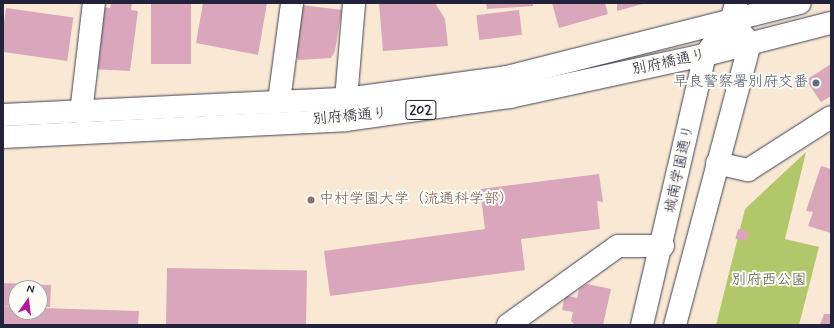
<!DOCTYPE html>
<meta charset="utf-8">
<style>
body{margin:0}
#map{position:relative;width:834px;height:328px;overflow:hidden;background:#f8e8d4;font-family:Mynerve,"Klee One",sans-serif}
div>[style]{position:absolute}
.green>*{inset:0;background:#b2c66a}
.building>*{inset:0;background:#d9a6bc;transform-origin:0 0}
.roads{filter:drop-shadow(0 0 1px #424052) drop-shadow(0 0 1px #424052)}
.street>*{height:22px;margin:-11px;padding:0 11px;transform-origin:11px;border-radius:11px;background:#fff}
.secondary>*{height:22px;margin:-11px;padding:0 11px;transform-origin:11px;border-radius:11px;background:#fff}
.highway>*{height:22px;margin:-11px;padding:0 11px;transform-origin:11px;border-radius:11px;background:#fff}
.dots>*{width:11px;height:11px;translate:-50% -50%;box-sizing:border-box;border:2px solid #fdfcf7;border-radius:50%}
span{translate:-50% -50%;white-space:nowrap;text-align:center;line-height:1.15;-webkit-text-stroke:4px #fdfcf7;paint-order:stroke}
.shield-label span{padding:1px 3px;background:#fdfcf7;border:1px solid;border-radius:3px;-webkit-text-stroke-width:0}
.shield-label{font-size:14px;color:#22223b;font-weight:700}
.street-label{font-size:15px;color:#22223b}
.service-label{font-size:15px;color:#4e5e75}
.right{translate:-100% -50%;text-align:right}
.education-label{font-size:15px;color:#785e54}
.left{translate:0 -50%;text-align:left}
.park-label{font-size:15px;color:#545b4b}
.frame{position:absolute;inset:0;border:4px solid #22223b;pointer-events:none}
.north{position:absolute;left:8px;top:280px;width:40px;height:40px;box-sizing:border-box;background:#fdfcf7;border:1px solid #a5a5ac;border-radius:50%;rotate:14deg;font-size:11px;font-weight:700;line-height:16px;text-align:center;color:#22223b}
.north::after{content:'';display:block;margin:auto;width:14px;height:18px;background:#b5179e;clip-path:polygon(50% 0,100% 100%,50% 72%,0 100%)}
</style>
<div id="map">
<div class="green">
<div style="clip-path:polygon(806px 152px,785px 239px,819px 247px,799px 325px,716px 325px,745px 209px)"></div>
</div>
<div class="building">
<div style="clip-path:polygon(111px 3px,132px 3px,131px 10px,138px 11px,130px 71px,90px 69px,98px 7px,110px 8px)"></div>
<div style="left:151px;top:3px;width:40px;height:61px"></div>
<div style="clip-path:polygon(203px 3px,267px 3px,258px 55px,196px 43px)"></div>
<div style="clip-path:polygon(379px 3px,435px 3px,445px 19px,448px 46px,383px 51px)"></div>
<div style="clip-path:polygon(486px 3px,533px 3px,533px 6px,487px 9px)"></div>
<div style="clip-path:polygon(552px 3px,605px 3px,608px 14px,559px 28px)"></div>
<div style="clip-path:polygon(617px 3px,646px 3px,617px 11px)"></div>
<div style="clip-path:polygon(301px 5px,342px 10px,335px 51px,331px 58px,298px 60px,295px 52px)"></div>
<div style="left:6px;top:8px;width:68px;height:44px;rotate:8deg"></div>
<div style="left:519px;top:10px;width:25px;height:43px;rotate:83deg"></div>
<div style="clip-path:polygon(831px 64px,831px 96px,821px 102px,806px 80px)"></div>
<div style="clip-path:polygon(821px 166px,831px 169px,831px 233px,808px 226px,813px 212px,806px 211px)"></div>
<div style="clip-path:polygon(599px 174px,603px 202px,597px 201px,600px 229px,521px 239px,525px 270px,330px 296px,324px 251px,485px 229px,480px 189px)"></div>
<div style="left:738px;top:229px;width:11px;height:10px;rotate:15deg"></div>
<div style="left:167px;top:268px;width:140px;height:57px;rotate:1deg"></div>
<div style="clip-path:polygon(3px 283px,51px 285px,50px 307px,40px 307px,40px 288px,16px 288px,16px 306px,3px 306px)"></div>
<div style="clip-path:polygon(587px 284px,611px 289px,603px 325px,575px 325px,571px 321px,573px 312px,562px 310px,565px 295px,577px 298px,579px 289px)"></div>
<div style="clip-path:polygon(3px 306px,16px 307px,16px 312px,40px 312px,40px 308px,139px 311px,138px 325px,3px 325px)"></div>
<div style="clip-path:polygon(824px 314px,831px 314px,831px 325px,820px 325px)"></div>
</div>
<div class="roads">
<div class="street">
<div style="left:346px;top:99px;width:96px;rotate:-85.2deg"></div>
<div style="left:81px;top:113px;width:111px;rotate:-83.3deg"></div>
<div style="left:717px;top:163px;width:32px;rotate:13deg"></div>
<div style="left:748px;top:170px;width:98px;rotate:-32.6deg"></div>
<div style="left:508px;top:325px;width:135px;rotate:-35.7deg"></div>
<div style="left:618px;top:246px;width:45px"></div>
</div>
<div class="secondary">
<div style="left:279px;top:101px;width:99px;rotate:-82.4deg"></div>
<div style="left:642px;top:325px;width:277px;rotate:-76.9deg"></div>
<div style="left:705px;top:55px;width:43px;rotate:-52.6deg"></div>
<div style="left:731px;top:21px;width:19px;rotate:-74deg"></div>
<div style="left:675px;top:325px;width:292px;rotate:-75.1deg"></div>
<div style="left:750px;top:43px;width:29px;rotate:-131deg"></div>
</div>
<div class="highway">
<div style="left:3px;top:115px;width:343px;rotate:-2.7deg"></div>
<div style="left:346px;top:99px;width:162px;rotate:-7.8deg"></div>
<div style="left:507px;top:77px;width:302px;rotate:-14.2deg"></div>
<div style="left:3px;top:137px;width:343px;rotate:-2.8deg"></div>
<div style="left:346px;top:120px;width:166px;rotate:-8deg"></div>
<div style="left:510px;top:97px;width:199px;rotate:-12.2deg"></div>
<div style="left:705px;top:55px;width:130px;rotate:-14.3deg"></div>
</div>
</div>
<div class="dots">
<div style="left:816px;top:83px;background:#5c6f8a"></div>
<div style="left:311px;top:200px;background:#8d6e63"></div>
</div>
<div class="shield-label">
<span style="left:421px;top:110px">202</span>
</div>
<div class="street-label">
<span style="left:669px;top:63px;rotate:-12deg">別府橋通り</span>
<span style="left:350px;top:117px;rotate:-5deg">別府橋通り</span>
<span style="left:680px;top:169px;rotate:-78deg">城南学園通り</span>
</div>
<div class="service-label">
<span class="right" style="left:808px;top:83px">早良警察署別府交番</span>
</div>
<div class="education-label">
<span class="left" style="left:319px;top:200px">中村学園大学（流通科学部）</span>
</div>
<div class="park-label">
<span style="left:769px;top:281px">別府西公園</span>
</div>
<div class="frame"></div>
<div class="north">N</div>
</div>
